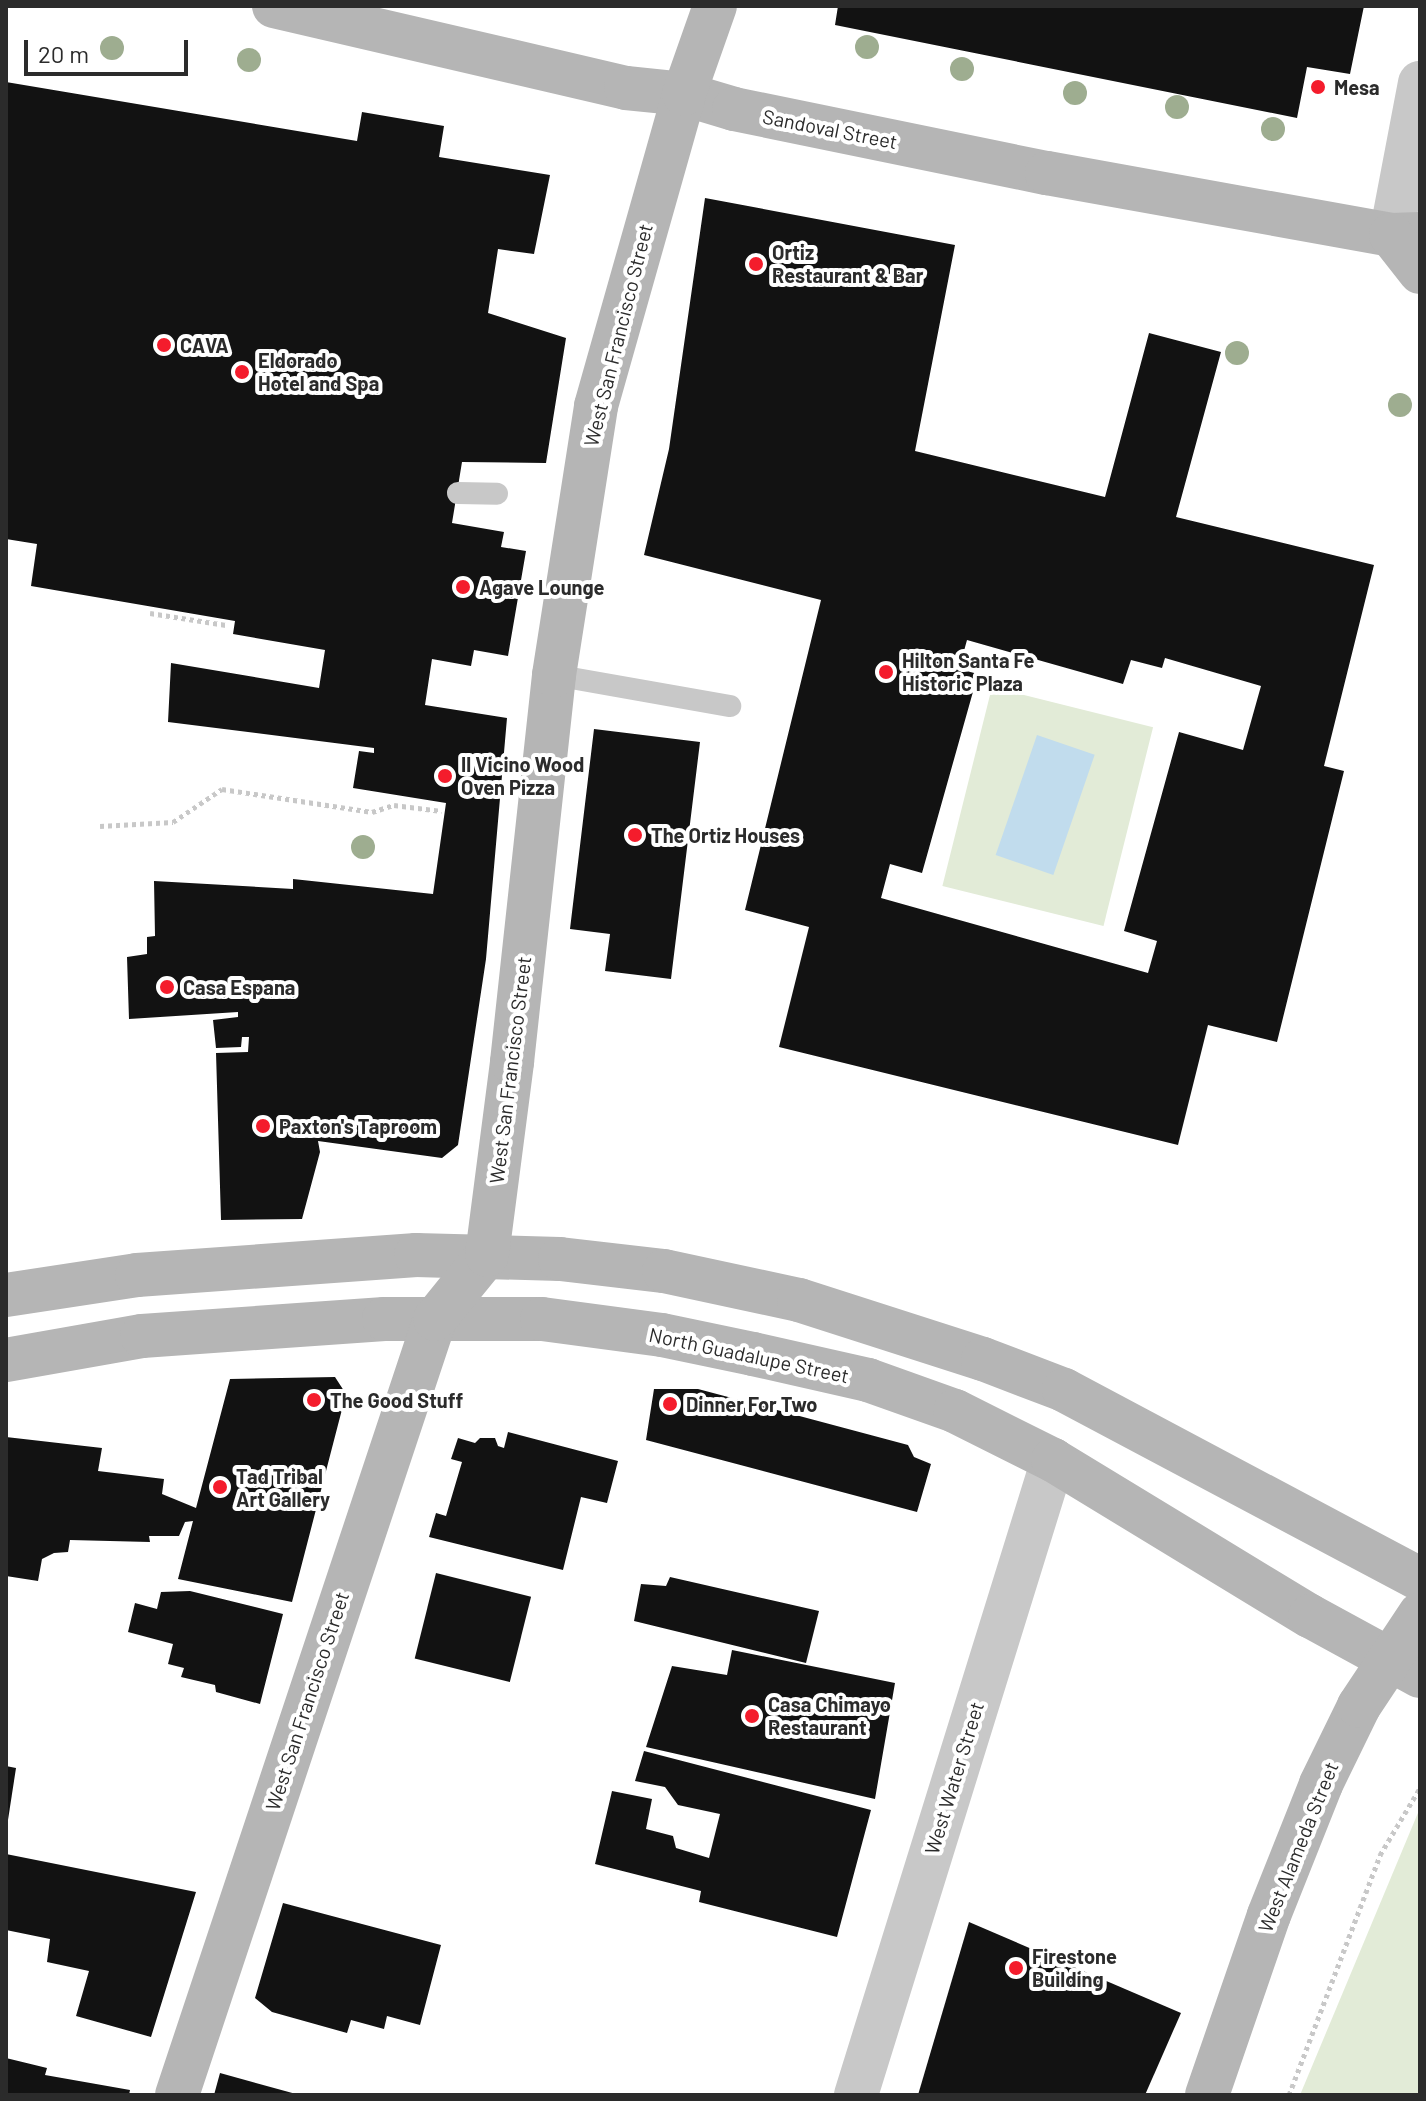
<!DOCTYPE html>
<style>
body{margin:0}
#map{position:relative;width:1426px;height:2101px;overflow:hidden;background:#fff;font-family:Barlow,sans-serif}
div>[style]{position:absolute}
.green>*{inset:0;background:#e2ebd7;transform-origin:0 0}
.water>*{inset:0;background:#c1dced;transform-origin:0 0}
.building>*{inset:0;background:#121212;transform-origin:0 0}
.path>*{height:5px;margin-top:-2.5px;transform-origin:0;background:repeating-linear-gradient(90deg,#c8c8c8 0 4px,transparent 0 8px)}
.lane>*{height:22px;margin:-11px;padding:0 11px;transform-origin:11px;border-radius:11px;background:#c8c8c8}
.street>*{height:44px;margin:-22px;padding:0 22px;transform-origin:22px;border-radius:22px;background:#c8c8c8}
.secondary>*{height:44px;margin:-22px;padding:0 22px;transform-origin:22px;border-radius:22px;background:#b5b5b5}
.trees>*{width:24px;height:24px;margin:-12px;border-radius:50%;background:#9ead90}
.dots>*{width:22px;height:22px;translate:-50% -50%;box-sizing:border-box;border:4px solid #fff;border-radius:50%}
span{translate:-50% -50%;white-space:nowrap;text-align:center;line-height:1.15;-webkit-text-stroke:8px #fff;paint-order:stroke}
.poi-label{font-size:20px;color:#2b2b2b;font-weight:700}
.left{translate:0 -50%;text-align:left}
.street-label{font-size:20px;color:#2b2b2b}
.frame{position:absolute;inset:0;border:8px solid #2b2b2b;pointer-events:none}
.scale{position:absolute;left:24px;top:40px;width:164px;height:36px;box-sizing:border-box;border:4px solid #2b2b2b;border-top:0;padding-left:10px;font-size:24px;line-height:28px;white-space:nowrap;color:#2b2b2b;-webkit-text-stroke:6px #fff;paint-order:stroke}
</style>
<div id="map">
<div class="green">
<div style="left:992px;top:687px;width:166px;height:205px;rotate:14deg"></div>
<div style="clip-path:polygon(1420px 1808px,1420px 2095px,1300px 2095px)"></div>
</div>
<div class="water">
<div style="left:1037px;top:735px;width:61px;height:127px;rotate:19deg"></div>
</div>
<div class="building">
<div style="clip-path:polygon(838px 6px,1364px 6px,1350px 74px,1307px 67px,1297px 118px,835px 25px)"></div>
<div style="clip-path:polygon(6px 82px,357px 141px,362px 112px,444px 126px,439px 157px,550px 175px,534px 254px,498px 249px,488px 313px,566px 338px,546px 463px,462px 462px,452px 523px,504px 532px,501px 547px,526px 551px,508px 656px,474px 650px,471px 666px,432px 659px,425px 705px,507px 718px,486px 959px,458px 1145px,442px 1158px,318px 1141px,320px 1152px,302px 1219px,221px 1220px,216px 1053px,248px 1052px,249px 1037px,242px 1037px,241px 1047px,216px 1048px,213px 1020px,238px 1017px,238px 1012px,129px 1019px,127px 957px,147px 954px,147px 937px,155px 936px,154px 881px,293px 889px,293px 879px,433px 894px,446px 803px,353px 788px,359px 751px,374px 753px,374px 748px,168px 722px,171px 663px,319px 688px,325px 650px,233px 634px,235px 621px,31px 586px,37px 544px,6px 539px)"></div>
<div style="clip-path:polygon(evenodd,705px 198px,955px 245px,915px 451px,1105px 497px,1149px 333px,1221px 352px,1176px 517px,1374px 565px,1324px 766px,1344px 771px,1277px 1042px,1208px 1025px,1178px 1145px,779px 1047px,809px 927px,745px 910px,821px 600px,644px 555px,669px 449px,705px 198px,967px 640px,1123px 684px,1131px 660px,1162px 668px,1165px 658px,1261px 686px,1243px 750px,1179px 732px,1124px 931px,1157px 941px,1148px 973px,881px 898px,890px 864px,922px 873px,978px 674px,959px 669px,967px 640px)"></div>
<div style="clip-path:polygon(594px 729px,700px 742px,671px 979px,605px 971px,610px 934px,570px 929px)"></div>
<div style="clip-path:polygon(335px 1377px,346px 1394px,292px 1602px,178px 1579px,193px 1521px,185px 1522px,179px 1536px,149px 1536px,150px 1542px,70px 1540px,68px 1552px,54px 1553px,42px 1559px,38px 1581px,6px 1576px,6px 1437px,102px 1448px,98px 1471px,164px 1479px,162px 1494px,196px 1508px,230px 1379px)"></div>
<div style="clip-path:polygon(654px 1389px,698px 1389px,908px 1445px,914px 1457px,931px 1464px,917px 1512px,646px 1440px)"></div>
<div style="clip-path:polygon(508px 1432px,618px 1461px,607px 1503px,581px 1497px,563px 1570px,429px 1537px,436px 1513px,446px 1516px,462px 1462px,451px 1459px,458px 1438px,475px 1443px,480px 1438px,495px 1438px,498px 1446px,504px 1448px)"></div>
<div style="left:436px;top:1573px;width:98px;height:88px;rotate:14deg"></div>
<div style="clip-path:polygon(670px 1577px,819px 1611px,806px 1663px,634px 1621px,641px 1584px,666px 1586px)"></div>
<div style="clip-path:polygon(190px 1591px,283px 1614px,260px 1704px,216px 1692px,215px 1685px,181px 1677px,184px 1668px,168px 1664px,173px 1644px,128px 1632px,135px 1603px,157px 1609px,161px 1592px)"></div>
<div style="clip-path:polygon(732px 1650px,895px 1683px,875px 1799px,646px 1747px,672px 1666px,727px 1675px)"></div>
<div style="clip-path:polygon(644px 1751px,871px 1810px,837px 1937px,699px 1902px,701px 1891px,595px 1864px,612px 1791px,652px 1799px,646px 1829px,673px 1836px,676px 1848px,709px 1858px,720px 1814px,678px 1805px,665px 1787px,635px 1781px)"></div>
<div style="clip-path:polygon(6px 1766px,16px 1768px,8px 1820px,6px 1820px)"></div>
<div style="clip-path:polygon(6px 1854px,196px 1892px,151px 2037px,76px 2016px,89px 1971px,47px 1962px,50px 1939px,6px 1930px)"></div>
<div style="clip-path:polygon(283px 1903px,441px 1945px,420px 2025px,387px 2016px,384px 2029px,351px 2020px,347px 2033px,272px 2012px,255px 1998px)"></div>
<div style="clip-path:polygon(969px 1922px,1181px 2013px,1145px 2095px,918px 2095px)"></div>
<div style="clip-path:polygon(6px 2058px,47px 2068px,45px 2075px,130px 2090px,129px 2095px,6px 2095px)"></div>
<div style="clip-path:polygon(220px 2073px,296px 2094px,295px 2095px,214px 2095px)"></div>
</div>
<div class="path">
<div style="left:150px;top:613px;width:77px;rotate:9deg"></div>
<div style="left:100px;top:826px;width:73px;rotate:-3.1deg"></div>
<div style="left:173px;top:822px;width:59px;rotate:-34deg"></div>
<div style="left:222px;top:789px;width:152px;rotate:8.7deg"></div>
<div style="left:372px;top:812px;width:23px;rotate:-18deg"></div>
<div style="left:394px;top:805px;width:48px;rotate:7.1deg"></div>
<div style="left:1289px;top:2095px;width:257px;rotate:-69.2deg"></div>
<div style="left:1380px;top:1855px;width:78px;rotate:-59.2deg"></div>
</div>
<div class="lane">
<div style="left:458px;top:493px;width:39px;rotate:1deg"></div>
<div style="left:554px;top:675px;width:179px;rotate:10deg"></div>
</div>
<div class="street">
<div style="left:1391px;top:235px;width:155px;rotate:-79.2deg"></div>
<div style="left:856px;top:2095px;width:665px;rotate:-72.76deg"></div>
</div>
<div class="secondary">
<div style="left:274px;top:6px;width:361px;rotate:13.1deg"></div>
<div style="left:626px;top:88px;width:58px;rotate:5.9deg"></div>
<div style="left:684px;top:94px;width:52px;rotate:16.7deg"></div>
<div style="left:734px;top:109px;width:319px;rotate:11.6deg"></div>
<div style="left:1047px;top:173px;width:350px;rotate:10.2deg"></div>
<div style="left:1391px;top:235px;width:29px;rotate:-2deg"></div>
<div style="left:1391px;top:235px;width:47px;rotate:51.9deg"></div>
<div style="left:6px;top:1295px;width:133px;rotate:-8.7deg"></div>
<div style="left:137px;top:1275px;width:280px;rotate:-4.1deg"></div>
<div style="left:416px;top:1255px;width:144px;rotate:1.6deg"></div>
<div style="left:560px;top:1259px;width:105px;rotate:6.6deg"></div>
<div style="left:664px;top:1271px;width:138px;rotate:12.1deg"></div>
<div style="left:799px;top:1300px;width:193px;rotate:17.8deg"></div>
<div style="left:983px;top:1359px;width:87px;rotate:20.9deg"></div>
<div style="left:1064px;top:1390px;width:403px;rotate:28deg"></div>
<div style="left:6px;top:1360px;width:138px;rotate:-10deg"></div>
<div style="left:142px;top:1336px;width:243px;rotate:-4deg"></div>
<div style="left:384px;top:1319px;width:158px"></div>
<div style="left:542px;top:1319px;width:121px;rotate:7.6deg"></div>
<div style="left:662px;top:1335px;width:93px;rotate:11.8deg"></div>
<div style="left:753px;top:1354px;width:118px;rotate:12.7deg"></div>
<div style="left:868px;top:1380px;width:92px;rotate:19.6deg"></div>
<div style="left:955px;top:1411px;width:110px;rotate:26.6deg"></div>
<div style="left:1053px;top:1460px;width:301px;rotate:31.3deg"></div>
<div style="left:1310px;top:1616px;width:125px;rotate:28.6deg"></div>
<div style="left:177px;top:2095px;width:818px;rotate:-71.61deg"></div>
<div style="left:435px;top:1319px;width:82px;rotate:-50.9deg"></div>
<div style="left:487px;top:1255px;width:195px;rotate:-82.6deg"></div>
<div style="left:512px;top:1062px;width:389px;rotate:-83.8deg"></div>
<div style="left:554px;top:675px;width:272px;rotate:-81.1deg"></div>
<div style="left:596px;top:406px;width:324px;rotate:-74.2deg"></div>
<div style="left:684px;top:94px;width:93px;rotate:-70.6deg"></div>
<div style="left:1207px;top:2095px;width:190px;rotate:-71deg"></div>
<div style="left:1269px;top:1915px;width:141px;rotate:-68.3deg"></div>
<div style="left:1321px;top:1784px;width:87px;rotate:-64deg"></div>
<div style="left:1359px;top:1706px;width:110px;rotate:-56.5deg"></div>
</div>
<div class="trees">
<div style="left:867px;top:47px"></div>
<div style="left:112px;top:48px"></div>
<div style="left:249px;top:60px"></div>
<div style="left:962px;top:69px"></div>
<div style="left:1075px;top:93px"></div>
<div style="left:1177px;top:107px"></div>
<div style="left:1273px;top:129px"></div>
<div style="left:1237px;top:353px"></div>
<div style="left:1400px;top:405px"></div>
<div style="left:363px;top:847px"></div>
</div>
<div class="dots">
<div style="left:1318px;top:87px;background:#f41c2c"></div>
<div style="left:756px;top:264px;background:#f41c2c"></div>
<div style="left:164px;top:345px;background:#f41c2c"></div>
<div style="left:242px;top:372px;background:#f41c2c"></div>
<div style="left:463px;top:587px;background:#f41c2c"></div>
<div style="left:886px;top:672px;background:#f41c2c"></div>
<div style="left:445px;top:776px;background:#f41c2c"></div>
<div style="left:635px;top:835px;background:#f41c2c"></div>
<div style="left:167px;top:987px;background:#f41c2c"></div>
<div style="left:263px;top:1126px;background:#f41c2c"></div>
<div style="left:314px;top:1400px;background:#f41c2c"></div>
<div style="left:670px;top:1404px;background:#f41c2c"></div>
<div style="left:220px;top:1487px;background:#f41c2c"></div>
<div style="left:752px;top:1716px;background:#f41c2c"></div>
<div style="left:1016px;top:1968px;background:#f41c2c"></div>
</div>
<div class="poi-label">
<span class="left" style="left:1334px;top:87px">Mesa</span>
<span class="left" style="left:772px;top:264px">Ortiz<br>Restaurant &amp; Bar</span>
<span class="left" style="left:180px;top:345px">CAVA</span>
<span class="left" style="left:258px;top:372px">Eldorado<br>Hotel and Spa</span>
<span class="left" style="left:479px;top:587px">Agave Lounge</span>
<span class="left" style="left:902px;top:672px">Hilton Santa Fe<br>Historic Plaza</span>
<span class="left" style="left:461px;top:776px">Il Vicino Wood<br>Oven Pizza</span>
<span class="left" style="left:651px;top:835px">The Ortiz Houses</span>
<span class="left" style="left:183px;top:987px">Casa Espana</span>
<span class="left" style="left:279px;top:1126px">Paxton's Taproom</span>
<span class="left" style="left:330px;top:1400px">The Good Stuff</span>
<span class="left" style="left:686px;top:1404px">Dinner For Two</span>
<span class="left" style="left:236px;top:1488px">Tad Tribal<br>Art Gallery</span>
<span class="left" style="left:768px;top:1716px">Casa Chimayo<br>Restaurant</span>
<span class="left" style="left:1032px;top:1968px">Firestone<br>Building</span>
</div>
<div class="street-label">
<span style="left:830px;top:129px;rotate:11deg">Sandoval Street</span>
<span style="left:618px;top:335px;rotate:-76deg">West San Francisco Street</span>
<span style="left:510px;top:1070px;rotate:-83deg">West San Francisco Street</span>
<span style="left:749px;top:1355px;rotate:12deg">North Guadalupe Street</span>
<span style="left:307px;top:1701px;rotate:-72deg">West San Francisco Street</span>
<span style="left:954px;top:1778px;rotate:-73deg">West Water Street</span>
<span style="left:1298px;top:1847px;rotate:-68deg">West Alameda Street</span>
</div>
<div class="frame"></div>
<div class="scale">20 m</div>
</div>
